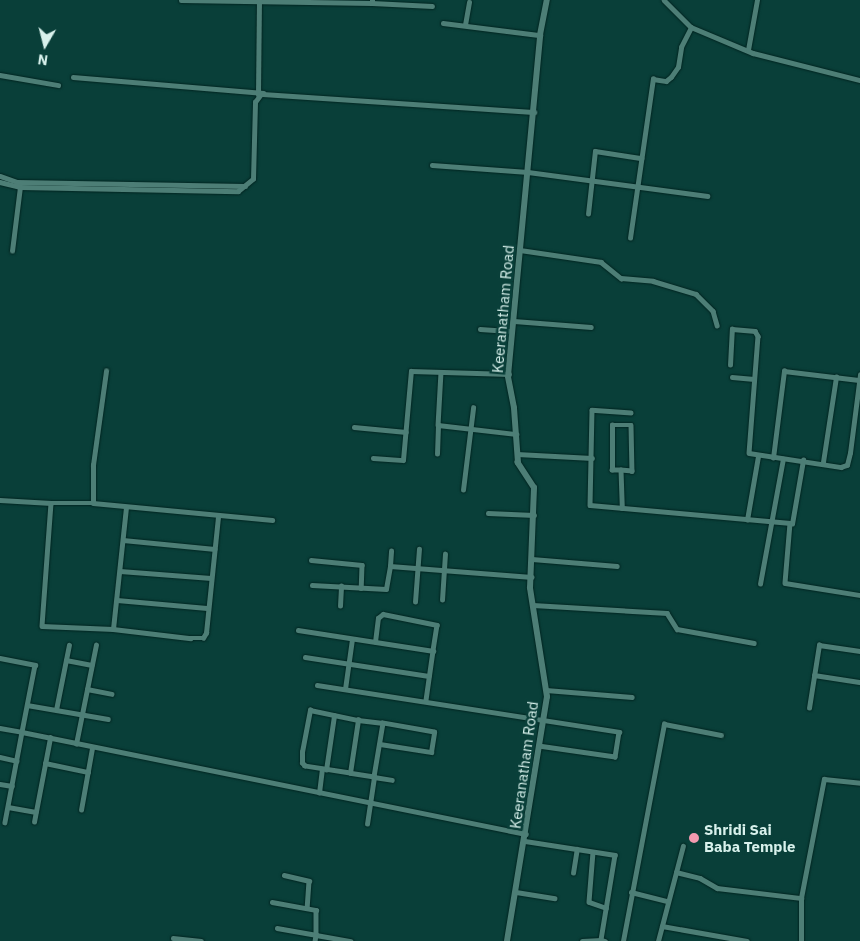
<!DOCTYPE html>
<style>
body{margin:0}
#map{position:relative;width:860px;height:941px;overflow:hidden;background:#093f39;font-family:"IBM Plex Sans",sans-serif}
div>[style]{position:absolute}
.roads{filter:drop-shadow(0 0 1px #002420) drop-shadow(0 0 1px #002420)}
.minor>*{height:4.5px;margin:-2.25px;padding:0 2.25px;transform-origin:2.25px;border-radius:2.25px;background:#4d7e76}
.tertiary>*{height:5.5px;margin:-2.75px;padding:0 2.75px;transform-origin:2.75px;border-radius:2.75px;background:#4d7e76}
.dots>*{width:14px;height:14px;translate:-50% -50%;box-sizing:border-box;border:2px solid #093f39;border-radius:50%}
span{translate:-50% -50%;white-space:nowrap;text-align:center;line-height:1.15;-webkit-text-stroke:5px #093f39;paint-order:stroke}
.street-label{font-size:15px;color:#d8f1ec}
.poi-label{font-size:15px;color:#d8f1ec;font-weight:700}
.left{translate:0 -50%;text-align:left}
.north{position:absolute;left:20px;top:20px;width:50px;height:50px;-webkit-text-stroke:4px #093f39;paint-order:stroke;rotate:188deg;font-size:14px;font-weight:700;line-height:20px;text-align:center;color:#d8f1ec}
.north::after{content:'';display:block;margin:auto;width:18px;height:22px;background:#d8f1ec;clip-path:polygon(50% 0,100% 100%,50% 72%,0 100%)}
</style>
<div id="map">
<div class="roads">
<div class="minor">
<div style="left:181px;top:0;width:191px;rotate:0.9deg"></div>
<div style="left:372px;top:3px;width:3px;rotate:-90deg"></div>
<div style="left:664px;top:0;width:38px;rotate:45deg"></div>
<div style="left:691px;top:27px;width:67px;rotate:22.8deg"></div>
<div style="left:753px;top:53px;width:110px;rotate:14.2deg"></div>
<div style="left:372px;top:3px;width:60px;rotate:2.9deg"></div>
<div style="left:443px;top:23px;width:98px;rotate:7.1deg"></div>
<div style="left:465px;top:25px;width:23px;rotate:-80deg"></div>
<div style="left:748px;top:50px;width:51px;rotate:-79.8deg"></div>
<div style="left:0;top:75px;width:59px;rotate:9.8deg"></div>
<div style="left:73px;top:77px;width:191px;rotate:4.8deg"></div>
<div style="left:258px;top:95px;width:94px;rotate:-89.4deg"></div>
<div style="left:432px;top:165px;width:96px;rotate:4.2deg"></div>
<div style="left:528px;top:172px;width:181px;rotate:7.6deg"></div>
<div style="left:0;top:176px;width:18px;rotate:19deg"></div>
<div style="left:17px;top:182px;width:228px;rotate:1deg"></div>
<div style="left:0;top:182px;width:21px;rotate:14deg"></div>
<div style="left:20px;top:187px;width:218px;rotate:1.1deg"></div>
<div style="left:238px;top:191px;width:19px;rotate:-39deg"></div>
<div style="left:253px;top:179px;width:77px;rotate:-88.5deg"></div>
<div style="left:255px;top:102px;width:10px;rotate:-53deg"></div>
<div style="left:261px;top:94px;width:274px;rotate:3.8deg"></div>
<div style="left:588px;top:214px;width:63px;rotate:-83.7deg"></div>
<div style="left:595px;top:151px;width:47px;rotate:8.7deg"></div>
<div style="left:630px;top:238px;width:161px;rotate:-81.8deg"></div>
<div style="left:653px;top:79px;width:13px;rotate:9deg"></div>
<div style="left:666px;top:81px;width:6px;rotate:-39deg"></div>
<div style="left:671px;top:77px;width:12px;rotate:-55deg"></div>
<div style="left:678px;top:67px;width:20px;rotate:-81deg"></div>
<div style="left:681px;top:47px;width:22px;rotate:-63deg"></div>
<div style="left:520px;top:250px;width:82px;rotate:8.4deg"></div>
<div style="left:601px;top:262px;width:26px;rotate:39deg"></div>
<div style="left:621px;top:278px;width:32px;rotate:5deg"></div>
<div style="left:653px;top:281px;width:45px;rotate:16.8deg"></div>
<div style="left:696px;top:294px;width:24px;rotate:45deg"></div>
<div style="left:713px;top:311px;width:15px;rotate:74deg"></div>
<div style="left:12px;top:251px;width:64px;rotate:-82.9deg"></div>
<div style="left:514px;top:321px;width:77px;rotate:4.5deg"></div>
<div style="left:480px;top:329px;width:32px;rotate:4deg"></div>
<div style="left:730px;top:365px;width:36px;rotate:-87deg"></div>
<div style="left:732px;top:329px;width:23px;rotate:5deg"></div>
<div style="left:755px;top:331px;width:6px;rotate:59deg"></div>
<div style="left:758px;top:336px;width:117px;rotate:94.4deg"></div>
<div style="left:749px;top:453px;width:93px;rotate:8.7deg"></div>
<div style="left:841px;top:467px;width:6px;rotate:-18deg"></div>
<div style="left:847px;top:465px;width:12px;rotate:-76deg"></div>
<div style="left:850px;top:453px;width:79px;rotate:-82.7deg"></div>
<div style="left:441px;top:372px;width:53px;rotate:93.2deg"></div>
<div style="left:438px;top:425px;width:79px;rotate:6.6deg"></div>
<div style="left:732px;top:377px;width:22px;rotate:5deg"></div>
<div style="left:631px;top:413px;width:39px;rotate:-176deg"></div>
<div style="left:592px;top:410px;width:95px;rotate:91.2deg"></div>
<div style="left:590px;top:505px;width:201px;rotate:5.1deg"></div>
<div style="left:790px;top:523px;width:60px;rotate:94.8deg"></div>
<div style="left:785px;top:583px;width:76px;rotate:9.1deg"></div>
<div style="left:354px;top:427px;width:52px;rotate:5.5deg"></div>
<div style="left:437px;top:454px;width:29px;rotate:-88deg"></div>
<div style="left:517px;top:454px;width:75px;rotate:3.1deg"></div>
<div style="left:373px;top:458px;width:30px;rotate:4deg"></div>
<div style="left:403px;top:460px;width:89px;rotate:-84.9deg"></div>
<div style="left:411px;top:371px;width:98px;rotate:1.8deg"></div>
<div style="left:773px;top:458px;width:88px;rotate:-82.8deg"></div>
<div style="left:784px;top:371px;width:77px;rotate:6.8deg"></div>
<div style="left:823px;top:462px;width:86px;rotate:-81.3deg"></div>
<div style="left:621px;top:470px;width:9px;rotate:180deg"></div>
<div style="left:612px;top:470px;width:45px;rotate:-90deg"></div>
<div style="left:612px;top:425px;width:19px"></div>
<div style="left:631px;top:425px;width:46px;rotate:88.8deg"></div>
<div style="left:632px;top:471px;width:11px;rotate:-175deg"></div>
<div style="left:621px;top:470px;width:38px;rotate:88deg"></div>
<div style="left:463px;top:490px;width:83px;rotate:-83deg"></div>
<div style="left:0;top:500px;width:51px;rotate:3.4deg"></div>
<div style="left:51px;top:503px;width:123px;rotate:94.2deg"></div>
<div style="left:42px;top:626px;width:71px;rotate:2.4deg"></div>
<div style="left:113px;top:629px;width:78px;rotate:6.7deg"></div>
<div style="left:190px;top:638px;width:13px"></div>
<div style="left:203px;top:638px;width:6px;rotate:-59deg"></div>
<div style="left:206px;top:633px;width:118px;rotate:-84.1deg"></div>
<div style="left:51px;top:503px;width:42px"></div>
<div style="left:93px;top:503px;width:180px;rotate:5.4deg"></div>
<div style="left:93px;top:503px;width:38px;rotate:-90deg"></div>
<div style="left:93px;top:465px;width:95px;rotate:-82.1deg"></div>
<div style="left:488px;top:513px;width:46px;rotate:2.5deg"></div>
<div style="left:747px;top:520px;width:65px;rotate:-80.2deg"></div>
<div style="left:792px;top:524px;width:65px;rotate:-80.2deg"></div>
<div style="left:123px;top:540px;width:92px;rotate:5.6deg"></div>
<div style="left:532px;top:559px;width:85px;rotate:4.7deg"></div>
<div style="left:311px;top:560px;width:51px;rotate:5.6deg"></div>
<div style="left:362px;top:565px;width:23px;rotate:92deg"></div>
<div style="left:390px;top:566px;width:15px;rotate:-86deg"></div>
<div style="left:120px;top:571px;width:91px;rotate:4.4deg"></div>
<div style="left:760px;top:584px;width:127px;rotate:-79.6deg"></div>
<div style="left:312px;top:585px;width:74px;rotate:3.1deg"></div>
<div style="left:386px;top:589px;width:23px;rotate:-80deg"></div>
<div style="left:390px;top:566px;width:142px;rotate:4.4deg"></div>
<div style="left:117px;top:600px;width:90px;rotate:5.1deg"></div>
<div style="left:442px;top:600px;width:46px;rotate:-86.3deg"></div>
<div style="left:415px;top:602px;width:53px;rotate:-85.7deg"></div>
<div style="left:533px;top:605px;width:134px;rotate:3.4deg"></div>
<div style="left:667px;top:613px;width:19px;rotate:58deg"></div>
<div style="left:677px;top:629px;width:78px;rotate:10.3deg"></div>
<div style="left:340px;top:606px;width:20px;rotate:-87deg"></div>
<div style="left:113px;top:629px;width:122px;rotate:-83.9deg"></div>
<div style="left:298px;top:630px;width:137px;rotate:8.8deg"></div>
<div style="left:433px;top:651px;width:49px;rotate:98.1deg"></div>
<div style="left:375px;top:642px;width:24px;rotate:-83deg"></div>
<div style="left:378px;top:618px;width:6px;rotate:-39deg"></div>
<div style="left:383px;top:614px;width:55px;rotate:11.5deg"></div>
<div style="left:437px;top:625px;width:26px;rotate:99deg"></div>
<div style="left:305px;top:657px;width:125px;rotate:8.7deg"></div>
<div style="left:0;top:658px;width:36px;rotate:11deg"></div>
<div style="left:35px;top:665px;width:68px;rotate:101deg"></div>
<div style="left:22px;top:732px;width:514px;rotate:11.44deg"></div>
<div style="left:66px;top:660px;width:26px;rotate:11deg"></div>
<div style="left:814px;top:675px;width:47px;rotate:8.7deg"></div>
<div style="left:317px;top:685px;width:306px;rotate:8.8deg"></div>
<div style="left:619px;top:732px;width:25px;rotate:99deg"></div>
<div style="left:615px;top:757px;width:77px;rotate:-171.8deg"></div>
<div style="left:87px;top:689px;width:25px;rotate:11deg"></div>
<div style="left:345px;top:689px;width:50px;rotate:-82deg"></div>
<div style="left:546px;top:690px;width:86px;rotate:4.7deg"></div>
<div style="left:27px;top:705px;width:82px;rotate:9.8deg"></div>
<div style="left:809px;top:708px;width:64px;rotate:-81deg"></div>
<div style="left:819px;top:645px;width:41px;rotate:8.3deg"></div>
<div style="left:56px;top:710px;width:66px;rotate:-78.7deg"></div>
<div style="left:0;top:728px;width:22px;rotate:10deg"></div>
<div style="left:22px;top:732px;width:92px;rotate:100.7deg"></div>
<div style="left:76px;top:744px;width:101px;rotate:-78.6deg"></div>
<div style="left:380px;top:744px;width:52px;rotate:8.9deg"></div>
<div style="left:431px;top:752px;width:20px;rotate:-81deg"></div>
<div style="left:434px;top:732px;width:52px;rotate:-170deg"></div>
<div style="left:0;top:757px;width:17px;rotate:13deg"></div>
<div style="left:45px;top:763px;width:44px;rotate:11.8deg"></div>
<div style="left:326px;top:770px;width:55px;rotate:-81.6deg"></div>
<div style="left:350px;top:773px;width:46px;rotate:-171.2deg"></div>
<div style="left:305px;top:766px;width:4px;rotate:-135deg"></div>
<div style="left:302px;top:763px;width:11px;rotate:-90deg"></div>
<div style="left:302px;top:752px;width:43px;rotate:-79.2deg"></div>
<div style="left:310px;top:710px;width:49px;rotate:11.8deg"></div>
<div style="left:0;top:784px;width:12px;rotate:9deg"></div>
<div style="left:319px;top:793px;width:24px;rotate:-83deg"></div>
<div style="left:8px;top:807px;width:28px;rotate:10deg"></div>
<div style="left:81px;top:810px;width:63px;rotate:-79.9deg"></div>
<div style="left:34px;top:822px;width:86px;rotate:-79.2deg"></div>
<div style="left:367px;top:824px;width:48px;rotate:-81.5deg"></div>
<div style="left:374px;top:777px;width:24px;rotate:-171deg"></div>
<div style="left:350px;top:773px;width:54px;rotate:-81.4deg"></div>
<div style="left:358px;top:720px;width:25px;rotate:7deg"></div>
<div style="left:383px;top:723px;width:55px;rotate:99.5deg"></div>
<div style="left:374px;top:777px;width:18px;rotate:9deg"></div>
<div style="left:525px;top:841px;width:91px;rotate:8.8deg"></div>
<div style="left:615px;top:855px;width:86px;rotate:99.4deg"></div>
<div style="left:601px;top:940px;width:4px;rotate:14deg"></div>
<div style="left:593px;top:852px;width:50px;rotate:94.6deg"></div>
<div style="left:589px;top:902px;width:18px;rotate:19deg"></div>
<div style="left:676px;top:872px;width:25px;rotate:14deg"></div>
<div style="left:700px;top:878px;width:20px;rotate:30deg"></div>
<div style="left:717px;top:888px;width:85px;rotate:6.8deg"></div>
<div style="left:573px;top:873px;width:24px;rotate:-81deg"></div>
<div style="left:284px;top:875px;width:26px;rotate:13deg"></div>
<div style="left:309px;top:881px;width:27px;rotate:94deg"></div>
<div style="left:516px;top:892px;width:39px;rotate:9deg"></div>
<div style="left:631px;top:892px;width:38px;rotate:14deg"></div>
<div style="left:272px;top:902px;width:45px;rotate:10.3deg"></div>
<div style="left:316px;top:910px;width:25px;rotate:90deg"></div>
<div style="left:316px;top:935px;width:35px;rotate:10deg"></div>
<div style="left:662px;top:926px;width:86px;rotate:10deg"></div>
<div style="left:277px;top:928px;width:40px;rotate:10deg"></div>
<div style="left:316px;top:935px;width:6px;rotate:99deg"></div>
<div style="left:173px;top:938px;width:28px;rotate:6deg"></div>
<div style="left:582px;top:941px;width:19px;rotate:-3deg"></div>
<div style="left:623px;top:941px;width:221px;rotate:-79.3deg"></div>
<div style="left:664px;top:724px;width:58px;rotate:10.9deg"></div>
<div style="left:658px;top:941px;width:98px;rotate:-75.3deg"></div>
<div style="left:801px;top:941px;width:43px;rotate:-90deg"></div>
<div style="left:801px;top:898px;width:121px;rotate:-79.1deg"></div>
<div style="left:824px;top:779px;width:36px;rotate:6deg"></div>
</div>
<div class="tertiary">
<div style="left:507px;top:941px;width:247px;rotate:-80.7deg"></div>
<div style="left:547px;top:697px;width:110px;rotate:-98.9deg"></div>
<div style="left:530px;top:588px;width:100px;rotate:-87.7deg"></div>
<div style="left:534px;top:488px;width:30px;rotate:-123deg"></div>
<div style="left:518px;top:463px;width:55px;rotate:-94.2deg"></div>
<div style="left:514px;top:408px;width:33px;rotate:-101deg"></div>
<div style="left:508px;top:376px;width:342px;rotate:-84.6deg"></div>
<div style="left:540px;top:35px;width:36px;rotate:-79deg"></div>
</div>
</div>
<div class="dots">
<div style="left:694px;top:838px;background:#f29ab0"></div>
</div>
<div class="street-label">
<span style="left:503px;top:309px;rotate:-85deg">Keeranatham Road</span>
<span style="left:524px;top:765px;rotate:-82deg">Keeranatham Road</span>
</div>
<div class="poi-label">
<span class="left" style="left:704px;top:838px">Shridi Sai<br>Baba Temple</span>
</div>
<div class="north">N</div>
</div>
